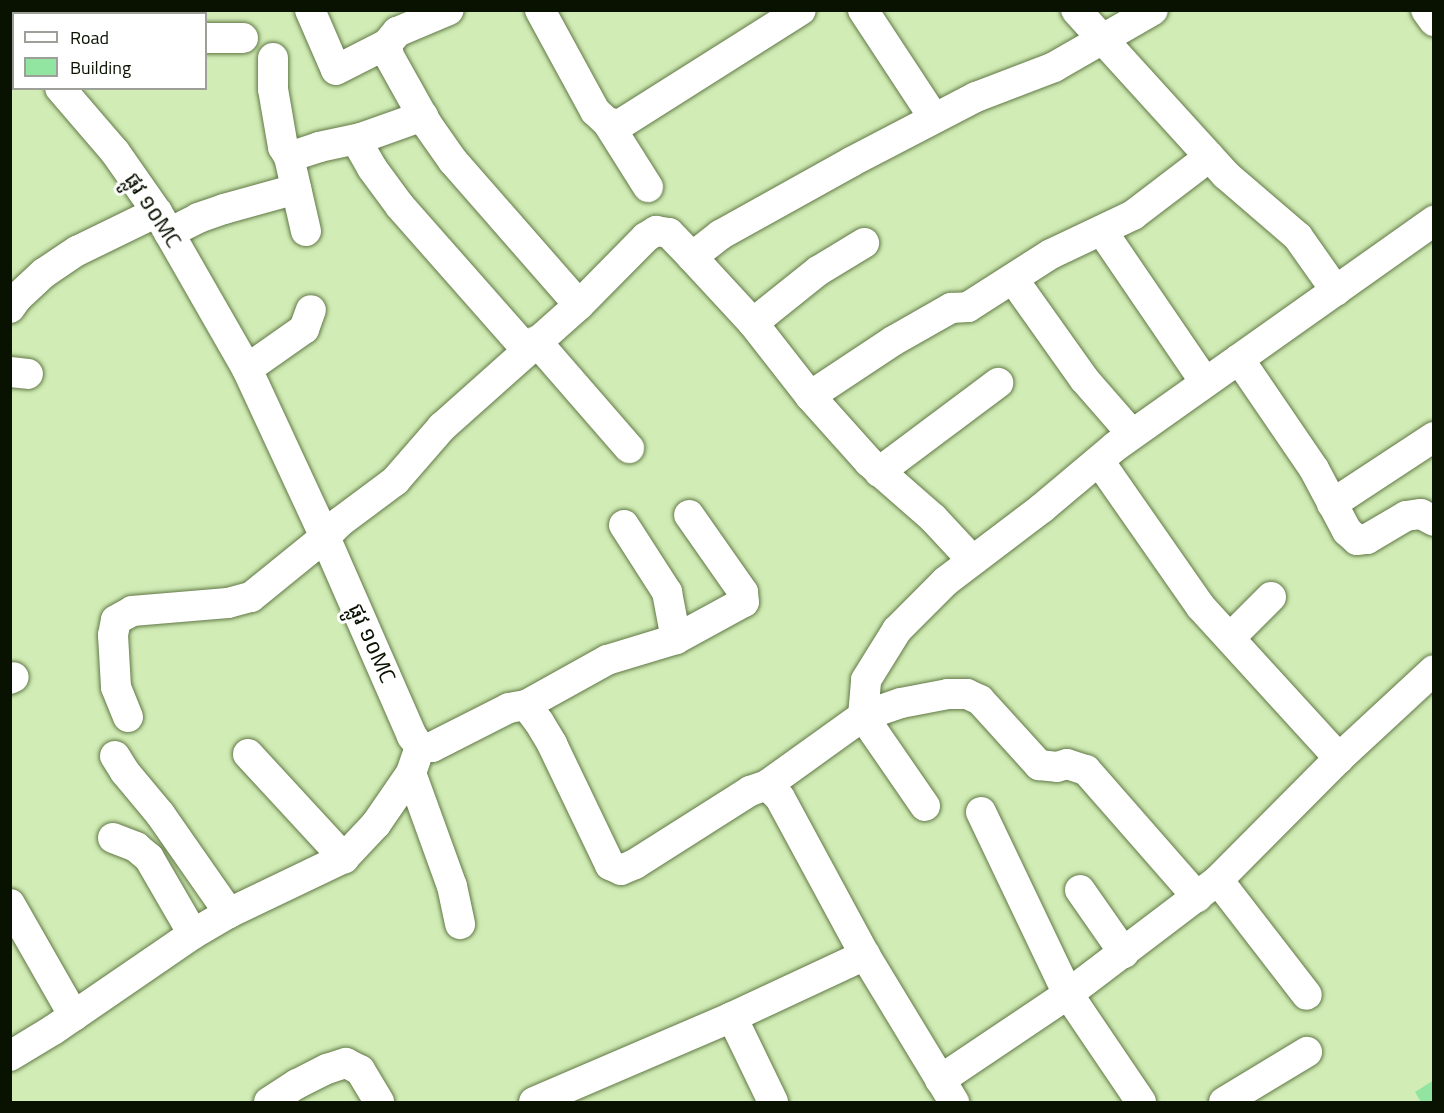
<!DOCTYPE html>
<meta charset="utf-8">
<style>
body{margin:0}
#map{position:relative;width:1444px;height:1113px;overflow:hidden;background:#d1ecb5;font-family:"Titillium Web","Noto Sans Khmer",sans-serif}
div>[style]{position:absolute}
.building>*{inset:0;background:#92e4a1}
.roads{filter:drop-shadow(0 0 2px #617846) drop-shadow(0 0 2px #617846)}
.minor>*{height:30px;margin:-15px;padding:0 15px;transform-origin:15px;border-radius:15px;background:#fff}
span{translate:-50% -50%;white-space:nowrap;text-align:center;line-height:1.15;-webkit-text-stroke:6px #fff;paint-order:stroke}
.street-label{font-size:22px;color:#091101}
.frame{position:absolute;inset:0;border:12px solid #091101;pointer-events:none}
.legend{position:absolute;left:12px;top:12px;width:195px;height:78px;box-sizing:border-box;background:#fff;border:2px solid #9da099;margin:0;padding:8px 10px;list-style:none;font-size:18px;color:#091101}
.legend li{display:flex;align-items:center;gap:12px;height:30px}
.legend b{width:30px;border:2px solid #9da099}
</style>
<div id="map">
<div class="building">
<div style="clip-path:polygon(1434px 1080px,1434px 1102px,1421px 1102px,1415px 1092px)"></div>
</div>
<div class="roads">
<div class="minor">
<div style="left:149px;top:10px;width:4px;rotate:76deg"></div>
<div style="left:310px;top:10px;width:65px;rotate:66.6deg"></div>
<div style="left:336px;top:70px;width:57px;rotate:-27deg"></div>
<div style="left:387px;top:44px;width:16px;rotate:-50deg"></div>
<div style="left:397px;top:32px;width:56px;rotate:-22.9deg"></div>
<div style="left:540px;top:10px;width:115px;rotate:61.4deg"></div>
<div style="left:595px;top:111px;width:16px;rotate:43deg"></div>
<div style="left:607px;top:122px;width:12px;rotate:14deg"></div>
<div style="left:619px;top:125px;width:215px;rotate:-32.3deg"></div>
<div style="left:863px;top:10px;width:129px;rotate:56.7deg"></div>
<div style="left:1076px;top:10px;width:223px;rotate:47.7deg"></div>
<div style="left:1226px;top:175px;width:95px;rotate:40.7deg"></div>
<div style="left:1298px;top:237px;width:66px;rotate:54.9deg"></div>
<div style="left:1426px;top:10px;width:14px;rotate:54deg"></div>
<div style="left:107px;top:14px;width:4px;rotate:-90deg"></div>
<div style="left:206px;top:38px;width:37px"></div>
<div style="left:387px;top:44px;width:12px;rotate:81deg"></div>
<div style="left:389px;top:56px;width:78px;rotate:60.8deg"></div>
<div style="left:427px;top:124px;width:45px;rotate:54.9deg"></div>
<div style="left:453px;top:161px;width:191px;rotate:48.8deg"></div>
<div style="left:10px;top:46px;width:4px;rotate:27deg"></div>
<div style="left:273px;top:58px;width:31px;rotate:90deg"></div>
<div style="left:273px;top:89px;width:59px;rotate:80.2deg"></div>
<div style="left:283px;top:147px;width:12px;rotate:59deg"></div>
<div style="left:289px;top:157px;width:76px;rotate:77.1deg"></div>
<div style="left:607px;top:122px;width:77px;rotate:57.8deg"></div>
<div style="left:356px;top:140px;width:32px;rotate:60deg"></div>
<div style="left:372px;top:168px;width:47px;rotate:53.6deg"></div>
<div style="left:400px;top:206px;width:192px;rotate:48.6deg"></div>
<div style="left:289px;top:157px;width:32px;rotate:-18deg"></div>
<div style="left:319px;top:147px;width:43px;rotate:-12.1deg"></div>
<div style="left:361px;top:138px;width:66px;rotate:-19.5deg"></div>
<div style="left:1102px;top:231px;width:183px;rotate:55.7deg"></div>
<div style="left:169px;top:233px;width:33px;rotate:-27deg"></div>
<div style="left:198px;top:218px;width:28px;rotate:-19deg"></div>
<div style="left:224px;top:209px;width:75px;rotate:-15.5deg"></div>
<div style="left:692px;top:257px;width:36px;rotate:-38deg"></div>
<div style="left:720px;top:235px;width:150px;rotate:-29.1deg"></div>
<div style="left:851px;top:162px;width:141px;rotate:-27.5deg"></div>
<div style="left:976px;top:97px;width:84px;rotate:-21deg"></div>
<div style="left:1054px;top:67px;width:114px;rotate:-29.9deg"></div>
<div style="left:1013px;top:279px;width:123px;rotate:54.6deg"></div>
<div style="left:1084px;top:379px;width:73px;rotate:48.9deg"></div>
<div style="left:10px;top:308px;width:12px;rotate:-55deg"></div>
<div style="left:17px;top:298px;width:37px;rotate:-43deg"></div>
<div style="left:44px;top:273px;width:40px;rotate:-34deg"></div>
<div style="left:77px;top:251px;width:89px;rotate:-26deg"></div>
<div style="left:753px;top:323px;width:83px;rotate:-38.7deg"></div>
<div style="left:818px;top:271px;width:54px;rotate:-31.3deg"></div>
<div style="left:536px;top:341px;width:142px;rotate:49deg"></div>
<div style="left:1239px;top:359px;width:133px;rotate:55.7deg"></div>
<div style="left:1314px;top:469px;width:70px;rotate:62deg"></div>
<div style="left:1347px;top:531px;width:13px;rotate:42deg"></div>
<div style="left:1357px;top:540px;width:10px;rotate:-6deg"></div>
<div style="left:1367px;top:539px;width:45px;rotate:-30.5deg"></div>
<div style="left:1406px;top:516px;width:15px;rotate:-8deg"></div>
<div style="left:1421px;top:514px;width:15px;rotate:28deg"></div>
<div style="left:247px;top:369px;width:70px;rotate:-35.1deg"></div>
<div style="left:304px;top:329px;width:20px;rotate:-70deg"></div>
<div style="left:10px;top:372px;width:18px;rotate:6deg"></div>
<div style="left:810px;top:396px;width:100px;rotate:-33.5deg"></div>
<div style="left:893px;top:341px;width:67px;rotate:-29.6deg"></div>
<div style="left:951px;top:308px;width:17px;rotate:-3deg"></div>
<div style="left:968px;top:307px;width:98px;rotate:-32.6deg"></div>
<div style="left:1051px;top:254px;width:91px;rotate:-25.4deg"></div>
<div style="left:1133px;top:215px;width:96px;rotate:-37.3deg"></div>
<div style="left:1099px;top:461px;width:178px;rotate:55.1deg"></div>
<div style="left:1201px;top:607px;width:205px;rotate:47.6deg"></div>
<div style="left:879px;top:472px;width:149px;rotate:-36.8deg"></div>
<div style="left:1332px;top:504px;width:122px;rotate:-33.3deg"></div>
<div style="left:624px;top:525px;width:80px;rotate:57.3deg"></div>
<div style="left:667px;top:592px;width:48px;rotate:79.2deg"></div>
<div style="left:1230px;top:638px;width:58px;rotate:-45deg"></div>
<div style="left:10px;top:679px;width:4px;rotate:-27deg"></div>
<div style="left:526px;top:705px;width:93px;rotate:-29.1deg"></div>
<div style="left:607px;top:660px;width:72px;rotate:-16.9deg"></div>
<div style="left:676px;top:639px;width:77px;rotate:-28.6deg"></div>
<div style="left:744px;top:602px;width:10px;rotate:-96deg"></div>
<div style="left:743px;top:592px;width:94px;rotate:-125deg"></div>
<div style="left:128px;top:717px;width:32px;rotate:-112deg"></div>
<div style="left:116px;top:687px;width:52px;rotate:-93.3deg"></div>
<div style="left:113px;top:635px;width:15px;rotate:-79deg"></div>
<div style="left:116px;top:620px;width:18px;rotate:-29deg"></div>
<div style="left:132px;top:611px;width:96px;rotate:-4.8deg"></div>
<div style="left:228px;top:603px;width:24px;rotate:-15deg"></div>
<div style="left:251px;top:597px;width:95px;rotate:-39deg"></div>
<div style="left:325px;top:537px;width:21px;rotate:-45deg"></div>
<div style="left:340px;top:522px;width:69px;rotate:-36.7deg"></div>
<div style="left:395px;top:481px;width:72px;rotate:-49deg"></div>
<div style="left:442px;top:427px;width:183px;rotate:-41.7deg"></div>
<div style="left:579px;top:305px;width:95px;rotate:-45.4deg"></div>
<div style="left:646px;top:237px;width:12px;rotate:-31deg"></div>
<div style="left:656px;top:231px;width:13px;rotate:9deg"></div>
<div style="left:669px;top:233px;width:33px;rotate:46deg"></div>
<div style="left:692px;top:257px;width:90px;rotate:47.3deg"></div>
<div style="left:753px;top:323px;width:93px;rotate:52deg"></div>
<div style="left:810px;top:396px;width:89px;rotate:48.2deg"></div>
<div style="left:869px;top:462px;width:85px;rotate:41.2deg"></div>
<div style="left:933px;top:518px;width:57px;rotate:47.1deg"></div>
<div style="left:420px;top:747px;width:12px"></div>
<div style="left:432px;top:747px;width:86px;rotate:-26.9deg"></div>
<div style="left:509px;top:708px;width:17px;rotate:-10deg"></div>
<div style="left:526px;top:705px;width:21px;rotate:53deg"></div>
<div style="left:539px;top:722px;width:26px;rotate:59deg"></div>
<div style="left:552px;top:744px;width:134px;rotate:64.4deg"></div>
<div style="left:610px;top:865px;width:12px;rotate:24deg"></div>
<div style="left:621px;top:870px;width:15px;rotate:-23deg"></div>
<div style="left:635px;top:864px;width:136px;rotate:-32.4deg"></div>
<div style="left:750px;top:791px;width:18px;rotate:-19deg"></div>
<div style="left:767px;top:785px;width:18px;rotate:45deg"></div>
<div style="left:780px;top:798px;width:179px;rotate:61.6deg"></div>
<div style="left:865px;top:955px;width:172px;rotate:58.8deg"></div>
<div style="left:248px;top:754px;width:142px;rotate:47.3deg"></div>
<div style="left:115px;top:756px;width:19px;rotate:58deg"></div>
<div style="left:125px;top:772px;width:55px;rotate:50.2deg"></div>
<div style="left:160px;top:814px;width:121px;rotate:55.1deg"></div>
<div style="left:411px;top:773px;width:120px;rotate:70.1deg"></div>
<div style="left:452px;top:886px;width:39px;rotate:78deg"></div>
<div style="left:767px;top:785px;width:118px;rotate:-35.7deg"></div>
<div style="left:863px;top:716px;width:40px;rotate:-18.9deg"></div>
<div style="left:901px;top:703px;width:48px;rotate:-10.8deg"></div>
<div style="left:948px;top:694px;width:19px"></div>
<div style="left:967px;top:694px;width:14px;rotate:25deg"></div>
<div style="left:980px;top:700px;width:88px;rotate:47.8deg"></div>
<div style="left:1039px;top:765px;width:18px;rotate:6deg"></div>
<div style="left:1057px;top:767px;width:10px;rotate:-17deg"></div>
<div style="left:1067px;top:764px;width:20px;rotate:18deg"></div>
<div style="left:1086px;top:770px;width:169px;rotate:48.8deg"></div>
<div style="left:925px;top:806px;width:109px;rotate:-124.6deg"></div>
<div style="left:863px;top:716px;width:36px;rotate:-85deg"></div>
<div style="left:866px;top:680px;width:59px;rotate:-58.2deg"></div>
<div style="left:897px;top:630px;width:69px;rotate:-45deg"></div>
<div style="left:946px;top:581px;width:121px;rotate:-37.2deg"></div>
<div style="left:1042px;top:508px;width:97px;rotate:-40deg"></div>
<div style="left:1116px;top:446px;width:390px;rotate:-35.3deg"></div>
<div style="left:981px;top:812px;width:202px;rotate:64.5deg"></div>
<div style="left:1068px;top:994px;width:188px;rotate:-37.2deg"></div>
<div style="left:1218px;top:880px;width:172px;rotate:-45.2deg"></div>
<div style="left:1339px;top:758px;width:129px;rotate:-42.8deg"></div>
<div style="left:113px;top:838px;width:25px;rotate:21deg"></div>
<div style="left:136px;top:847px;width:17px;rotate:40deg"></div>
<div style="left:149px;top:858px;width:88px;rotate:59.9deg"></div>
<div style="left:1218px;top:880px;width:145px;rotate:52.3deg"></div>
<div style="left:1080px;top:890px;width:77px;rotate:55.1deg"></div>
<div style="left:10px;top:904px;width:129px;rotate:60.3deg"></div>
<div style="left:732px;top:1017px;width:94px;rotate:64.2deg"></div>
<div style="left:10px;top:1056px;width:50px;rotate:-31.2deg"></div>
<div style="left:53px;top:1030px;width:170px;rotate:-34.4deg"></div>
<div style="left:193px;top:934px;width:42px;rotate:-30.3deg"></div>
<div style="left:229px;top:913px;width:127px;rotate:-25.6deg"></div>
<div style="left:344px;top:858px;width:47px;rotate:-46.7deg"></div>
<div style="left:376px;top:824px;width:62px;rotate:-55.5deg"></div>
<div style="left:411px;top:773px;width:28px;rotate:-71deg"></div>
<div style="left:420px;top:747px;width:14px;rotate:-126deg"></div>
<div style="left:412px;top:736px;width:217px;rotate:-113.6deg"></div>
<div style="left:325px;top:537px;width:185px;rotate:-114.9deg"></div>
<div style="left:247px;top:369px;width:181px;rotate:-119.8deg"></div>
<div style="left:157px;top:212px;width:73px;rotate:-125deg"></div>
<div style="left:115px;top:152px;width:84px;rotate:-130.7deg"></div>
<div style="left:940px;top:1080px;width:154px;rotate:-33.9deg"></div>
<div style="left:1068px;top:994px;width:130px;rotate:55.9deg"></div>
<div style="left:269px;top:1102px;width:33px;rotate:-33deg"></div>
<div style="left:297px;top:1084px;width:34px;rotate:-27deg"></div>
<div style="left:327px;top:1069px;width:20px;rotate:-18deg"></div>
<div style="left:346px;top:1063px;width:16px;rotate:27deg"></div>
<div style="left:360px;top:1070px;width:37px;rotate:59deg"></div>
<div style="left:534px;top:1102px;width:215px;rotate:-23.2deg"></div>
<div style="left:732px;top:1017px;width:147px;rotate:-25deg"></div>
<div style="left:1224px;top:1102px;width:97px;rotate:-31.1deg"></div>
</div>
</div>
<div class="street-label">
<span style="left:153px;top:210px;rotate:57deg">ផ្លូវ ១០MC</span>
<span style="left:372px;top:643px;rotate:66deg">ផ្លូវ ១០MC</span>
</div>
<div class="frame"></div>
<ul class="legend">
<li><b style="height:8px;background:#fff"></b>Road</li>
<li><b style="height:16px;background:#92e4a1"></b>Building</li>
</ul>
</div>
